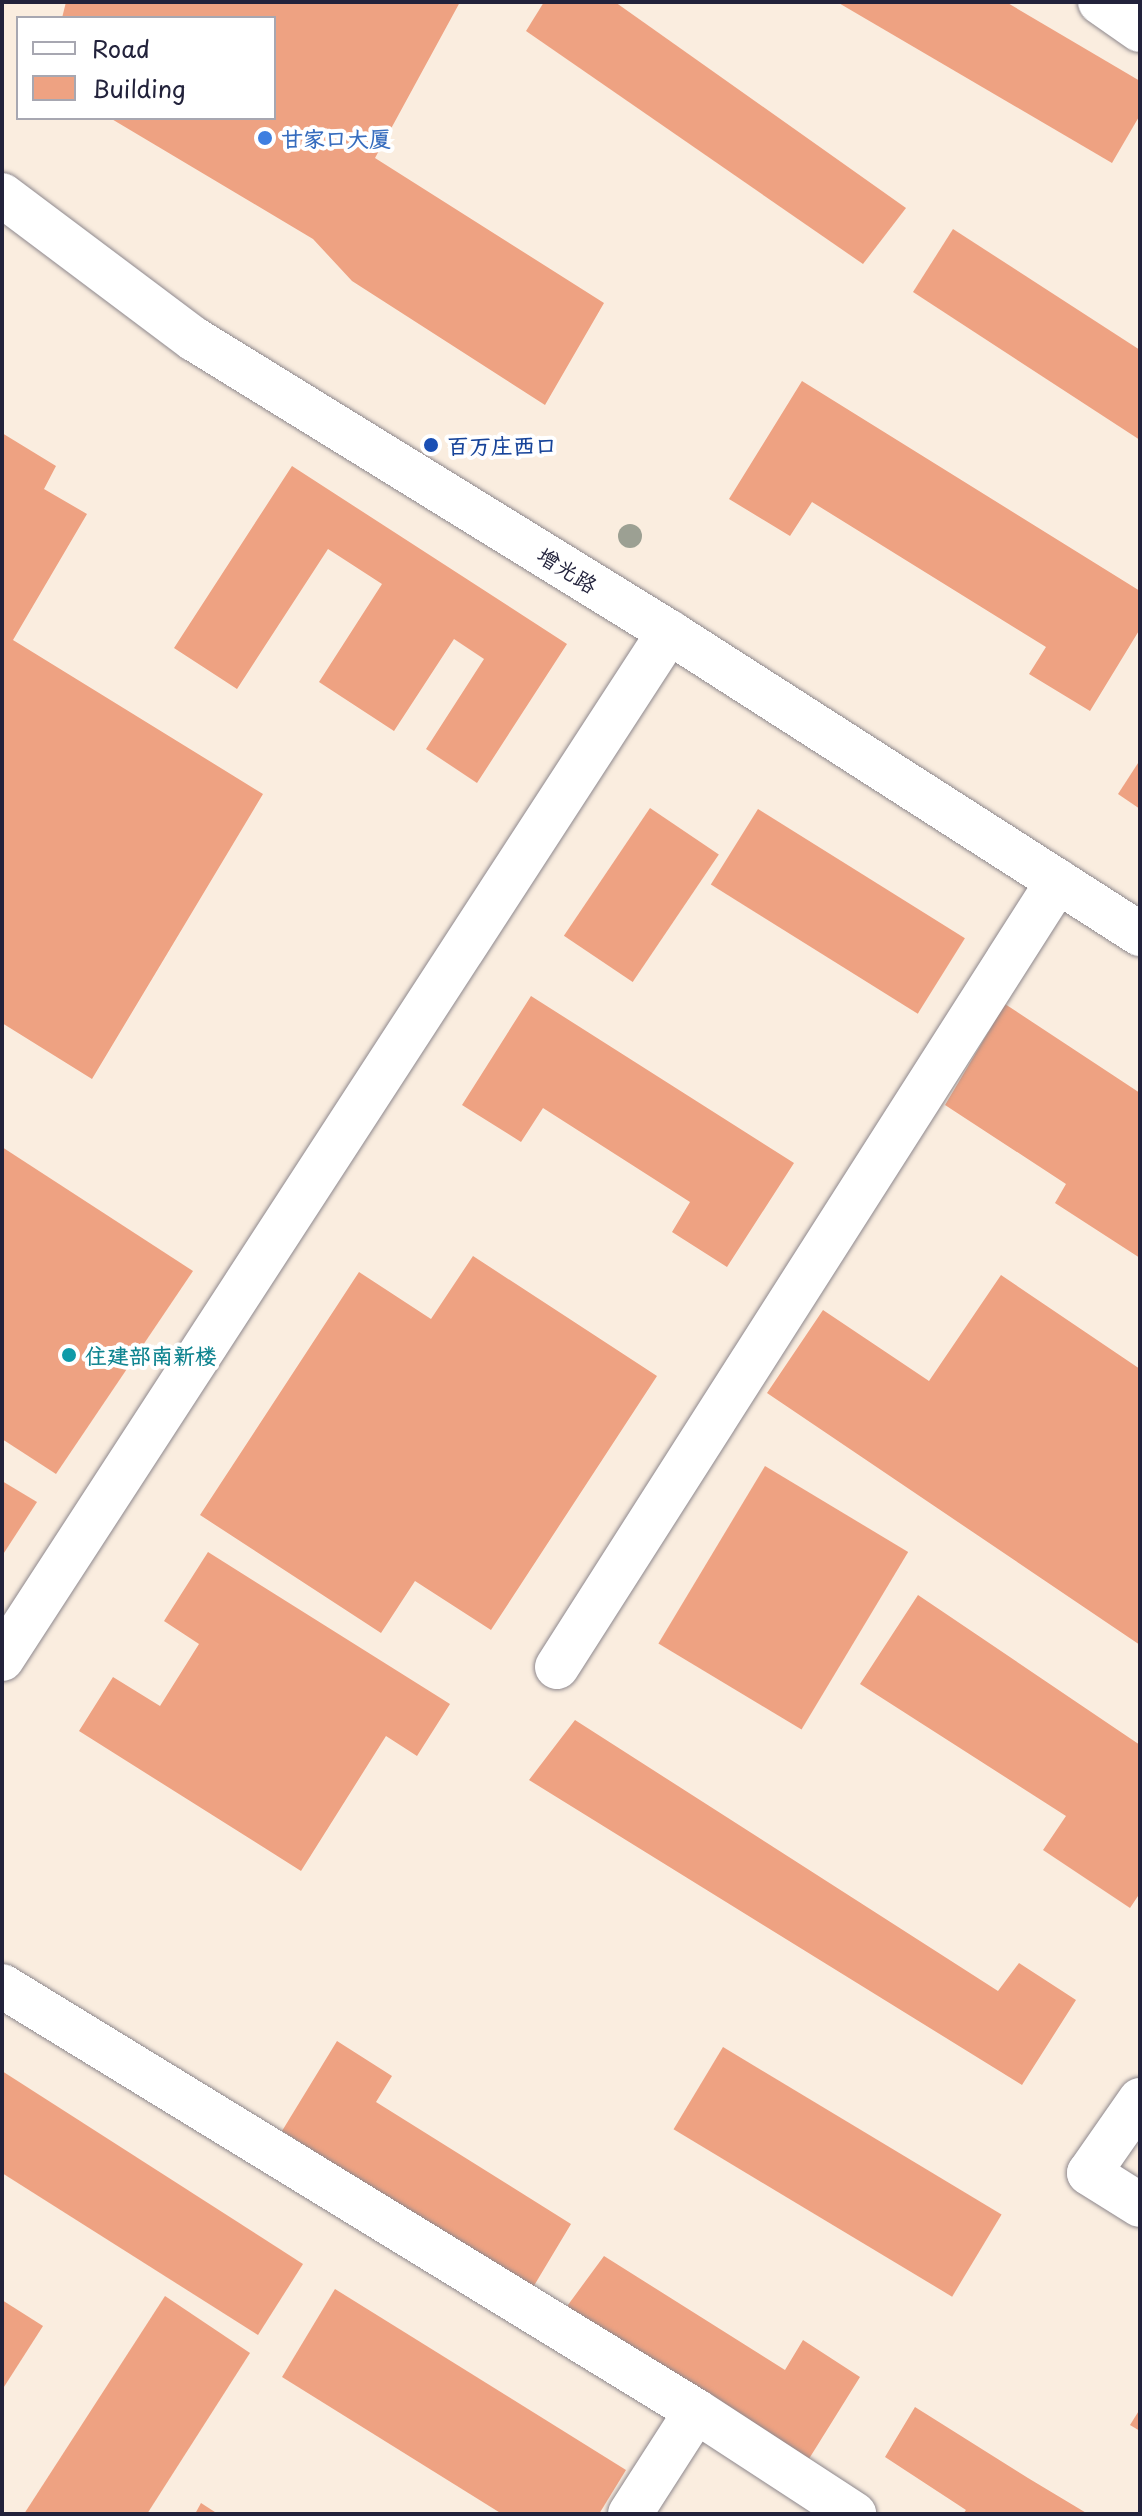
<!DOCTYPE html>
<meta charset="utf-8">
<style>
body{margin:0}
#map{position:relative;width:1142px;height:2516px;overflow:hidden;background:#faeddf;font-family:"Playpen Sans","LXGW WenKai TC",sans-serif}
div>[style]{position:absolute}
.building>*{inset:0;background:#eea282;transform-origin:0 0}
.roads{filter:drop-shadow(0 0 2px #8e888d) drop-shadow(0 0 2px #8e888d)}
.minor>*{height:44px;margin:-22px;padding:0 22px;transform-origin:22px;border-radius:22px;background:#fff}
.trees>*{width:24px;height:24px;margin:-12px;border-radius:50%;background:#9ca093}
.dots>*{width:22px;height:22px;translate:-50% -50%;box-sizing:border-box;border:4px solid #fff;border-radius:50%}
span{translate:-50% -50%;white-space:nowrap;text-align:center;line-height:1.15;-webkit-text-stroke:8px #fff;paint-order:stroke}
.shop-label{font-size:22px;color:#366cbe;font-weight:700}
.left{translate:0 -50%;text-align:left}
.transit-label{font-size:22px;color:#164399;font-weight:700}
.street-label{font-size:22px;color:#22223b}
.culture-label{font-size:22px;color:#0d838f;font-weight:700}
.frame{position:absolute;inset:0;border:4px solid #22223b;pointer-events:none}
.legend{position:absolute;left:16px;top:16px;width:260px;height:104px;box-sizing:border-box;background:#fff;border:2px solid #a7a7b1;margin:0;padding:10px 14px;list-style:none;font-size:24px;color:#22223b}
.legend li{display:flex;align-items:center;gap:16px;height:40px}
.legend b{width:40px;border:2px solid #a7a7b1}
</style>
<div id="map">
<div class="building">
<div style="clip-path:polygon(66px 2px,460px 2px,375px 158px,604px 303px,545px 405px,352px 281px,313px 239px,110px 118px,274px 118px,274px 18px,62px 18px)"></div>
<div style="clip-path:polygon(544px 2px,615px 2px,906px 208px,863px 264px,526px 31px)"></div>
<div style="clip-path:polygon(837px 2px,1006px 2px,1140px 81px,1140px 115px,1112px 163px)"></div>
<div style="clip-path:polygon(953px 229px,1140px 350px,1140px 440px,913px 292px)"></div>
<div style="clip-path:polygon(802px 381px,1140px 591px,1140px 629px,1090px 711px,1029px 674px,1046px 647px,812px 502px,790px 536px,729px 499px)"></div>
<div style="clip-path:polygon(2px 433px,56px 466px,44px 489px,87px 514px,13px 640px,263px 794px,92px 1079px,2px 1023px)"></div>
<div style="clip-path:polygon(292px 466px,567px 644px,477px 783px,426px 749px,484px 659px,454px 639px,394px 731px,319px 682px,382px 584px,328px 549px,237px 689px,174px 648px)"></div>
<div style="clip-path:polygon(1140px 760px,1140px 809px,1118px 794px)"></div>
<div style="left:650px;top:808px;width:83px;height:154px;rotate:34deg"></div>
<div style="left:758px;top:809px;width:244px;height:89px;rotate:32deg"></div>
<div style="clip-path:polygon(531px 996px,794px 1163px,727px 1267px,672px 1232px,690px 1202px,543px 1108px,521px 1142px,462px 1105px)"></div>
<div style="clip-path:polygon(1005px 1004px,1140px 1093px,1140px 1258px,1055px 1203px,1066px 1184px,945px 1105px)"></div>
<div style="clip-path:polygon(2px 1147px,193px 1271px,56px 1474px,2px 1439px)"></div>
<div style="clip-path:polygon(473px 1256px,657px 1376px,491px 1630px,415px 1581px,381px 1633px,200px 1515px,359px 1272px,431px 1319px)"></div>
<div style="clip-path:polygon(1001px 1275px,1140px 1369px,1140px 1645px,767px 1393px,823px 1310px,929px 1381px)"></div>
<div style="left:765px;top:1466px;width:167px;height:207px;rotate:31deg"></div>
<div style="clip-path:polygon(2px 1481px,37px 1502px,2px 1556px)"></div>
<div style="clip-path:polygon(208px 1552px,450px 1704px,417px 1756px,386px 1736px,301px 1871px,79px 1731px,113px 1677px,160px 1706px,199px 1644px,164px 1621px)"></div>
<div style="clip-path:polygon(918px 1595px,1140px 1745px,1140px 1893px,1130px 1908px,1043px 1850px,1066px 1816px,860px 1684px)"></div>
<div style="clip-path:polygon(575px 1720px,998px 1991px,1019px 1963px,1076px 2000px,1022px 2085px,529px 1780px)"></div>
<div style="clip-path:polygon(337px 2041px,392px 2076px,376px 2102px,571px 2224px,532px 2289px,282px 2131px)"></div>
<div style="left:723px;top:2047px;width:325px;height:96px;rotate:31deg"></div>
<div style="clip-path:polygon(2px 2071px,303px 2264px,258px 2335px,2px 2173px)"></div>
<div style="clip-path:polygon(604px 2256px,785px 2370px,803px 2340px,860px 2377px,807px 2462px,565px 2309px)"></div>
<div style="clip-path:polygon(335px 2289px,626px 2470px,599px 2514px,502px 2514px,282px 2377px)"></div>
<div style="clip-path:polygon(165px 2296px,250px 2353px,147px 2514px,24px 2514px)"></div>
<div style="clip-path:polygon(2px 2300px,43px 2326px,2px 2390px)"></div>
<div style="clip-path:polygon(915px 2407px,1028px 2478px,1088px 2514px,963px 2514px,966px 2510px,885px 2457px)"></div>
<div style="clip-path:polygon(1140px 2409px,1140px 2431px,1130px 2425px)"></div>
<div style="clip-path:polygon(201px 2503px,218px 2514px,195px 2514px)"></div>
</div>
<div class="roads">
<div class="minor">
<div style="left:1100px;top:2px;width:49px;rotate:35deg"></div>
<div style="left:2px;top:195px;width:240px;rotate:36.9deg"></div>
<div style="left:194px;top:339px;width:558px;rotate:31.67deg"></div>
<div style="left:669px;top:632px;width:560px;rotate:32.67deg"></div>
<div style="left:2px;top:1659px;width:1225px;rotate:-57deg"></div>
<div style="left:557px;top:1667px;width:932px;rotate:-57.49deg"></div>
<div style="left:2px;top:1986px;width:814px;rotate:31.48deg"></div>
<div style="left:696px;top:2411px;width:189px;rotate:33.1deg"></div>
<div style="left:1140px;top:2100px;width:89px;rotate:124.9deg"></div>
<div style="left:1089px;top:2173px;width:60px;rotate:32.1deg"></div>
<div style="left:630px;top:2514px;width:122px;rotate:-57.3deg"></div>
</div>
</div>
<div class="trees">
<div style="left:630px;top:536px"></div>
</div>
<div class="dots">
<div style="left:265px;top:138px;background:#3f7fe0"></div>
<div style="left:431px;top:445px;background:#1a4fb4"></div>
<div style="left:69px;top:1355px;background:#0f9aa8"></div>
</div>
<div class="shop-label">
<span class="left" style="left:281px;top:138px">甘家口大厦</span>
</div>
<div class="transit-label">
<span class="left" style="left:447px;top:445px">百万庄西口</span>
</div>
<div class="street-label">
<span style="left:568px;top:569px;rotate:32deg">增光路</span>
</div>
<div class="culture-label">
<span class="left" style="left:85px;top:1355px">住建部南新楼</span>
</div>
<div class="frame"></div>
<ul class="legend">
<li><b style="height:10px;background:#fff"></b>Road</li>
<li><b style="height:22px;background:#eea282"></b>Building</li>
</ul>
</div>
